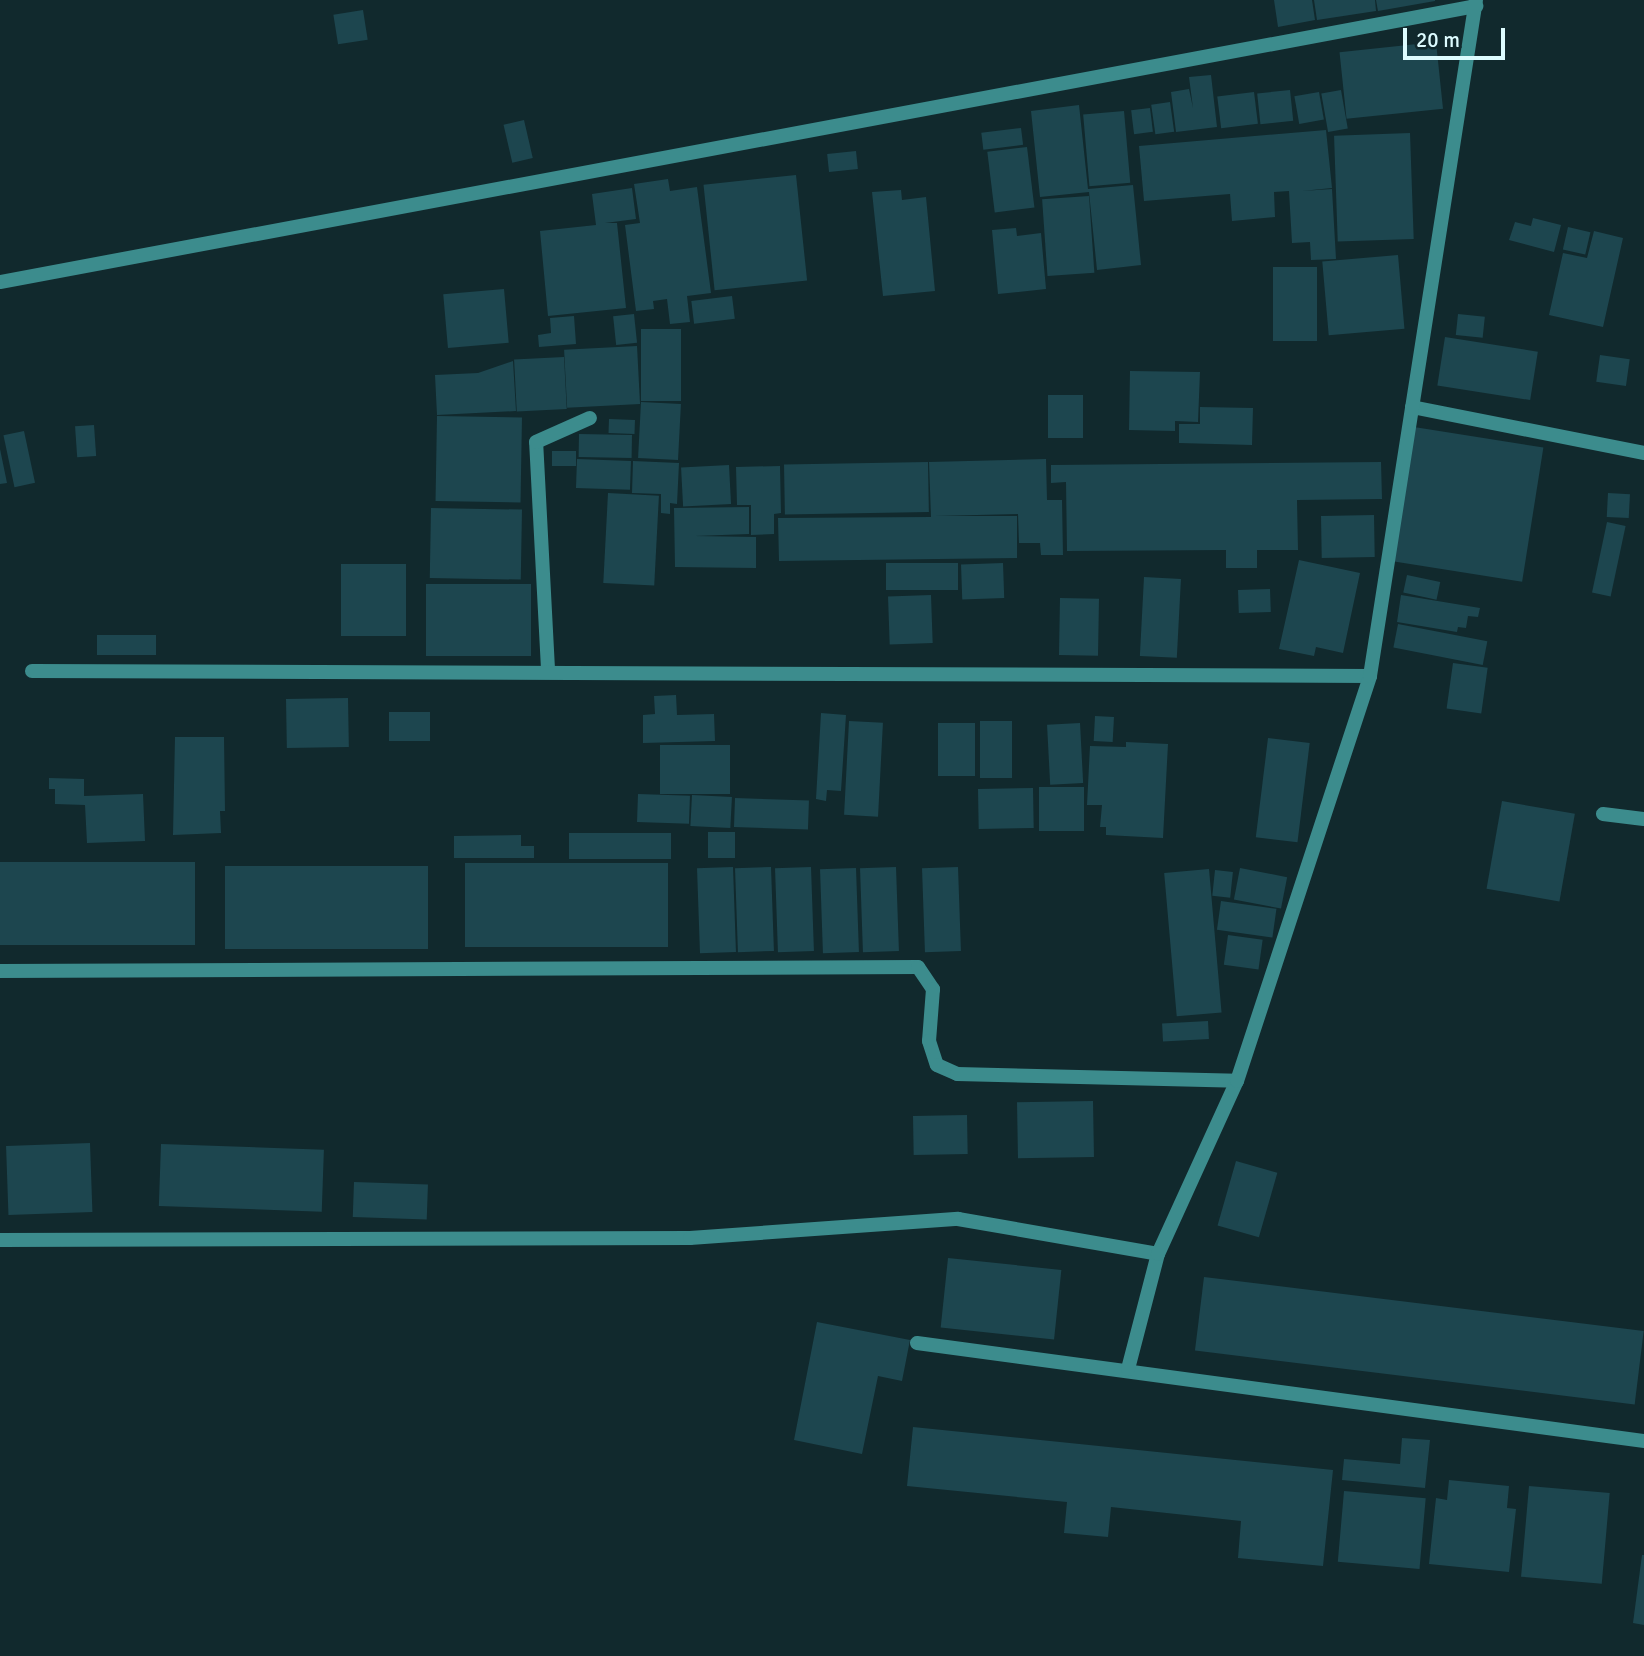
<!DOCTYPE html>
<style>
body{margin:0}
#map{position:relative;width:1644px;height:1656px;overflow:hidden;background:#11292d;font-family:Signika,sans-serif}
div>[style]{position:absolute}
.building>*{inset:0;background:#1d464f;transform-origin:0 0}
.service>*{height:14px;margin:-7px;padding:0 7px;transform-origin:7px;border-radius:7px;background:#3c8c8d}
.minor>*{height:14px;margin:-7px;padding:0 7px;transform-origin:7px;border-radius:7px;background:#3c8c8d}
span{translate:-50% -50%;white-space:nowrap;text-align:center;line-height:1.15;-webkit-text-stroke:7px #11292d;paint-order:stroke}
.scale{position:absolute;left:1403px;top:28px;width:102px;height:32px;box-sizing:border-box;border:4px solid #ddfcff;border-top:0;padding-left:9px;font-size:21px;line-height:24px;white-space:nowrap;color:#ddfcff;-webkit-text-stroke:5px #11292d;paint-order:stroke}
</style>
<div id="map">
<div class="building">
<div style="clip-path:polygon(1274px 0,1312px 0,1315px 20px,1278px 27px)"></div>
<div style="clip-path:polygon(1314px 0,1375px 0,1376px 11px,1317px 20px)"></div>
<div style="clip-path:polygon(1376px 0,1435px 0,1435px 1px,1378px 11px)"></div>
<div style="left:363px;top:10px;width:30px;height:30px;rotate:81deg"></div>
<div style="left:1436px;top:42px;width:67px;height:97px;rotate:84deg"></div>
<div style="clip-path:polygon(1211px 75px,1217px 127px,1176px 132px,1171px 92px,1189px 89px,1193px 108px,1189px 77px)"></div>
<div style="left:1290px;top:90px;width:31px;height:33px;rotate:84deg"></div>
<div style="left:1341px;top:90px;width:39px;height:20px;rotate:80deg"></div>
<div style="left:1254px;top:92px;width:32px;height:37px;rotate:83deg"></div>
<div style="left:1319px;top:92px;width:28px;height:25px;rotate:80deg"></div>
<div style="left:1170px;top:102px;width:30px;height:19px;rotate:82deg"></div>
<div style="clip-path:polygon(1079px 105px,1088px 189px,1133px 185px,1141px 265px,1097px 270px,1089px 192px,1040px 197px,1031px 111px)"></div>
<div style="left:1150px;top:108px;width:24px;height:19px;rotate:83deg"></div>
<div style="left:1124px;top:111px;width:72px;height:41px;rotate:85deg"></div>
<div style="left:524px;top:120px;width:39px;height:21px;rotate:77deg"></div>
<div style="left:1021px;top:128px;width:17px;height:40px;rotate:83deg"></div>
<div style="clip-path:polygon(1326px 130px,1332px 188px,1302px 191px,1332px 189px,1336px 259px,1311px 260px,1310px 242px,1292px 243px,1289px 191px,1274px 192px,1275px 217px,1232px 221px,1230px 194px,1144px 201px,1139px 146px)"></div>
<div style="left:1410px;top:133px;width:106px;height:76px;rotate:88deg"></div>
<div style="left:1027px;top:147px;width:61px;height:40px;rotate:83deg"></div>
<div style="left:856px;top:151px;width:18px;height:29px;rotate:84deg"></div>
<div style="left:796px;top:175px;width:106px;height:93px;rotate:84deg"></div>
<div style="clip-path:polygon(668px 179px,670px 191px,697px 187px,711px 293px,687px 296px,690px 322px,670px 324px,667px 299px,653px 301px,654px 309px,636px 311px,625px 225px,640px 223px,634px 184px)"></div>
<div style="clip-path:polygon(632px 188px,636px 219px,605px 223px,617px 223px,626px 308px,548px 316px,540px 231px,596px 225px,592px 194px)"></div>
<div style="clip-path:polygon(901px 190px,902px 200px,926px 197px,935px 291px,883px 296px,872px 192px)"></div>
<div style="left:1089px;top:196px;width:77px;height:47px;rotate:86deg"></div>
<div style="clip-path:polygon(1533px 218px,1561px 225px,1554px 252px,1509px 240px,1515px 222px,1531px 226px)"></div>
<div style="left:1568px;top:227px;width:23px;height:23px;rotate:13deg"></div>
<div style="clip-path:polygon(1016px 228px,1017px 236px,1041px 233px,1046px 289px,998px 294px,992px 230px)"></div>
<div style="clip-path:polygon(1594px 231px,1623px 238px,1603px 327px,1549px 315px,1563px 253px,1587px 258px)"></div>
<div style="left:1398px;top:255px;width:74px;height:76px;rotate:85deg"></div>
<div style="left:1273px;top:267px;width:44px;height:74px"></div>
<div style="left:504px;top:289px;width:54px;height:61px;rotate:85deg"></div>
<div style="left:732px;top:296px;width:23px;height:41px;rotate:83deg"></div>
<div style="left:634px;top:314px;width:29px;height:21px;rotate:84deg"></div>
<div style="left:1458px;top:314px;width:27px;height:21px;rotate:6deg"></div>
<div style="clip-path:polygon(574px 316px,576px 344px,539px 347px,538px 335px,551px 333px,550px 318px)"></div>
<div style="left:681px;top:329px;width:72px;height:40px;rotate:90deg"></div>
<div style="left:1445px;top:337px;width:94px;height:49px;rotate:9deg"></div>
<div style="left:637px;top:346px;width:58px;height:73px;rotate:87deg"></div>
<div style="left:1600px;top:355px;width:30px;height:27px;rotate:8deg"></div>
<div style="left:564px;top:357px;width:52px;height:50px;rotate:87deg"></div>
<div style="clip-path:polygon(513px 361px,516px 411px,437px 415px,435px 375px,478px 373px)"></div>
<div style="clip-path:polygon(1130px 371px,1200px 372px,1198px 422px,1175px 421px,1175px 431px,1129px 430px)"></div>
<div style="left:1048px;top:395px;width:35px;height:43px"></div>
<div style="left:641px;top:402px;width:40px;height:56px;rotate:3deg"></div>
<div style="clip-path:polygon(1200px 407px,1253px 408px,1252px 445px,1179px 443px,1179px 424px,1200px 424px)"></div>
<div style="left:437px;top:416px;width:85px;height:85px;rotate:1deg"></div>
<div style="left:609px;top:419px;width:26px;height:14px;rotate:2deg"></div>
<div style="left:94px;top:425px;width:31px;height:19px;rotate:86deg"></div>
<div style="left:1414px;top:427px;width:131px;height:136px;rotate:9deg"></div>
<div style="left:24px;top:431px;width:53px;height:21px;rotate:78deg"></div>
<div style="left:579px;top:434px;width:53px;height:23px;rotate:1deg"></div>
<div style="clip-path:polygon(0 449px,7px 483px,0 484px)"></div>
<div style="left:552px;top:451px;width:24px;height:15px"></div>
<div style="left:577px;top:459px;width:54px;height:29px;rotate:2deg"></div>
<div style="clip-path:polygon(1046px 459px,1047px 500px,1062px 500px,1063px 555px,1041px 555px,1040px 543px,1019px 543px,1018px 514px,935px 516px,1017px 516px,1017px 558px,779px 561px,778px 518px,931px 517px,929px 462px)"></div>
<div style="clip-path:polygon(633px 461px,679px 463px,677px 504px,670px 503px,670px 514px,661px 513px,661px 494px,632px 493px)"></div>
<div style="left:928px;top:462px;width:50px;height:144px;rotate:89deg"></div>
<div style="clip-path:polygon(1381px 462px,1382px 499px,1297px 500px,1298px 550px,1257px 550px,1257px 568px,1226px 568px,1226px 550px,1067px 551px,1066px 482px,1051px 483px,1051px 465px)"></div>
<div style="left:729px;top:465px;width:39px;height:48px;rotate:87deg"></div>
<div style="clip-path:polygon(780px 466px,781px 513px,774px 514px,774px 534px,751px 535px,751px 505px,737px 505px,736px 467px)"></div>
<div style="left:608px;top:493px;width:51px;height:90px;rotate:3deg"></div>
<div style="left:1608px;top:493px;width:22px;height:24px;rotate:3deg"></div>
<div style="clip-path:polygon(749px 507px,749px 534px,695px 536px,756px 537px,756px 568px,675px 567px,674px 508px)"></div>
<div style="left:431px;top:508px;width:91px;height:70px;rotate:1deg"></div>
<div style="left:1374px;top:515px;width:42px;height:53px;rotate:89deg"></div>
<div style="left:1607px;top:522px;width:19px;height:72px;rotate:12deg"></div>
<div style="clip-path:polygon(1299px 560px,1360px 573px,1343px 653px,1316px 647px,1314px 656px,1279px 649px)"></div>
<div style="left:958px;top:563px;width:27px;height:72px;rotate:90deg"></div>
<div style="left:1003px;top:563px;width:35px;height:42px;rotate:88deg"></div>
<div style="left:341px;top:564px;width:65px;height:72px"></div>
<div style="left:1407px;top:575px;width:34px;height:18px;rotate:12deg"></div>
<div style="left:1144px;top:577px;width:37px;height:79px;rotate:3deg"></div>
<div style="left:426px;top:584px;width:105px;height:72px"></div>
<div style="left:1270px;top:589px;width:23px;height:32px;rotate:88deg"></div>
<div style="left:931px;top:595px;width:48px;height:43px;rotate:88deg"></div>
<div style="clip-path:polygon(1401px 595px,1480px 608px,1478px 617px,1468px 616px,1466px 628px,1458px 627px,1457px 632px,1397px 622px)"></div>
<div style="left:1060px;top:598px;width:39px;height:57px;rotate:1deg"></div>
<div style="left:1398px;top:624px;width:91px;height:24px;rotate:11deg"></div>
<div style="left:97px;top:635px;width:59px;height:20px"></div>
<div style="left:1453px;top:663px;width:35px;height:46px;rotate:8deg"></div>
<div style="clip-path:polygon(676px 695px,677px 715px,714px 714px,715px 741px,643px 743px,643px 715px,655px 714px,654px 696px)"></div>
<div style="left:348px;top:698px;width:49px;height:62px;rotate:89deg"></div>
<div style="left:389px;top:712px;width:41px;height:29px"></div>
<div style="clip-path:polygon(821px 713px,846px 715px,841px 791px,827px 790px,826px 801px,816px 799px)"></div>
<div style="left:1095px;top:716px;width:19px;height:25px;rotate:3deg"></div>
<div style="left:849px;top:721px;width:34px;height:94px;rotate:3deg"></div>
<div style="left:980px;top:721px;width:32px;height:57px"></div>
<div style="left:938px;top:723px;width:37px;height:53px"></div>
<div style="left:1080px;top:723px;width:60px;height:33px;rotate:87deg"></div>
<div style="clip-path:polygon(175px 737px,224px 737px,225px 811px,220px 811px,221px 833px,173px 835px)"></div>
<div style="left:1268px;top:738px;width:42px;height:100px;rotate:7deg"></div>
<div style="clip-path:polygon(1126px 742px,1168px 744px,1163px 838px,1106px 835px,1106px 827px,1100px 827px,1102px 805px,1087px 805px,1090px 746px,1126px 747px)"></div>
<div style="left:660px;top:745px;width:70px;height:49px"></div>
<div style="clip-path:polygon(49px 778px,84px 779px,84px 796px,143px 794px,145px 841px,87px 843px,85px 805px,55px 804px,55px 789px,49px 789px)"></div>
<div style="left:1039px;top:787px;width:45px;height:44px"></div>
<div style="left:1033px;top:788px;width:40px;height:55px;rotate:89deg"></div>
<div style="left:638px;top:794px;width:52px;height:28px;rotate:2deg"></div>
<div style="left:692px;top:795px;width:40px;height:31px;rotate:3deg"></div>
<div style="left:735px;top:798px;width:74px;height:29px;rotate:2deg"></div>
<div style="left:1502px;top:801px;width:74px;height:89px;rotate:10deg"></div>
<div style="left:735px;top:832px;width:26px;height:27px;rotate:90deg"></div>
<div style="left:671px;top:833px;width:26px;height:102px;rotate:90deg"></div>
<div style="clip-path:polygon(521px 835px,521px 846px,534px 846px,534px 858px,454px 858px,454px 836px)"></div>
<div style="left:0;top:862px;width:195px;height:83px"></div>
<div style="left:465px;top:863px;width:203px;height:84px"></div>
<div style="left:225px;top:866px;width:203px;height:83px"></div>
<div style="left:733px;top:867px;width:85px;height:36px;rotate:88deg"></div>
<div style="left:771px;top:867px;width:84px;height:36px;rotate:88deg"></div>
<div style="left:811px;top:867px;width:84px;height:36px;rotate:88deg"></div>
<div style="left:896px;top:867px;width:84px;height:36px;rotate:88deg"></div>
<div style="left:958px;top:867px;width:84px;height:36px;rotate:88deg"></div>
<div style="left:856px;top:868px;width:84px;height:36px;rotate:88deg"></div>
<div style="left:1240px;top:868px;width:48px;height:32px;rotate:11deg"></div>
<div style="left:1209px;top:869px;width:144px;height:45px;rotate:85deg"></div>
<div style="left:1215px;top:870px;width:18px;height:26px;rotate:6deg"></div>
<div style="left:1221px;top:901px;width:56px;height:29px;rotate:8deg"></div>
<div style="left:1228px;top:935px;width:35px;height:30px;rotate:8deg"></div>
<div style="left:1208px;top:1021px;width:18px;height:46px;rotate:87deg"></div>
<div style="left:1093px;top:1101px;width:56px;height:76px;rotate:89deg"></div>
<div style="left:967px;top:1115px;width:39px;height:54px;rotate:89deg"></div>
<div style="left:90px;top:1143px;width:69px;height:84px;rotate:88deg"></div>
<div style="left:161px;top:1144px;width:163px;height:62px;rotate:2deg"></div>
<div style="left:1236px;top:1161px;width:43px;height:67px;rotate:16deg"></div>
<div style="left:354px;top:1182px;width:74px;height:35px;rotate:2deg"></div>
<div style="left:948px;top:1258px;width:114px;height:70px;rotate:6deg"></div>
<div style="left:1204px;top:1277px;width:443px;height:74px;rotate:7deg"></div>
<div style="clip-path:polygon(817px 1322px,910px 1340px,902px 1381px,878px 1376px,862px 1454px,794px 1440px)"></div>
<div style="clip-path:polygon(913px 1427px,1333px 1470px,1323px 1566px,1238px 1558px,1241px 1521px,1111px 1507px,1108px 1537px,1064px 1533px,1067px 1502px,907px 1486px)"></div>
<div style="clip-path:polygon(1402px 1438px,1430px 1440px,1425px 1488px,1342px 1480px,1344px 1459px,1400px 1464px)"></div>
<div style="clip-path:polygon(1449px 1480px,1509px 1486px,1507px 1508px,1516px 1509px,1509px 1572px,1429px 1564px,1436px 1498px,1447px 1500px)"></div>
<div style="left:1529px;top:1486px;width:81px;height:91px;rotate:5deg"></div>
<div style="left:1344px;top:1491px;width:82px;height:71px;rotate:5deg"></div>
<div style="clip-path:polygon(1642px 1555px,1644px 1555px,1644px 1625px,1633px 1623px)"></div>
</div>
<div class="service">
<div style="left:1603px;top:814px;width:41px;rotate:7deg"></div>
</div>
<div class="minor">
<div style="left:0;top:282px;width:1502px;rotate:-10.59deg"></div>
<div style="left:1412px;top:407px;width:237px;rotate:11.2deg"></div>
<div style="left:548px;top:669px;width:227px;rotate:-93deg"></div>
<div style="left:536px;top:442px;width:59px;rotate:-24deg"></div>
<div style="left:32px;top:671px;width:1338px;rotate:0.21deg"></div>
<div style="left:0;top:971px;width:918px;rotate:-0.25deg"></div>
<div style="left:918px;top:967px;width:27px;rotate:56deg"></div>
<div style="left:933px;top:989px;width:52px;rotate:94.4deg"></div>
<div style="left:929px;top:1041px;width:25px;rotate:72deg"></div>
<div style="left:937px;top:1065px;width:22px;rotate:24deg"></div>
<div style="left:957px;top:1074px;width:280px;rotate:1.4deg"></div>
<div style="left:0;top:1240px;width:690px;rotate:-0.17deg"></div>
<div style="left:690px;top:1238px;width:269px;rotate:-4.1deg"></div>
<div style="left:958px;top:1219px;width:203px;rotate:9.9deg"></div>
<div style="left:917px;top:1343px;width:734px;rotate:7.68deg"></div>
<div style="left:1128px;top:1369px;width:119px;rotate:-75.4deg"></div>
<div style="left:1158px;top:1254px;width:190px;rotate:-65.5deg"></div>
<div style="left:1237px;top:1081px;width:426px;rotate:-71.8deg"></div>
<div style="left:1370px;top:676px;width:684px;rotate:-81.09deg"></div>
</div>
<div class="scale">20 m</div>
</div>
